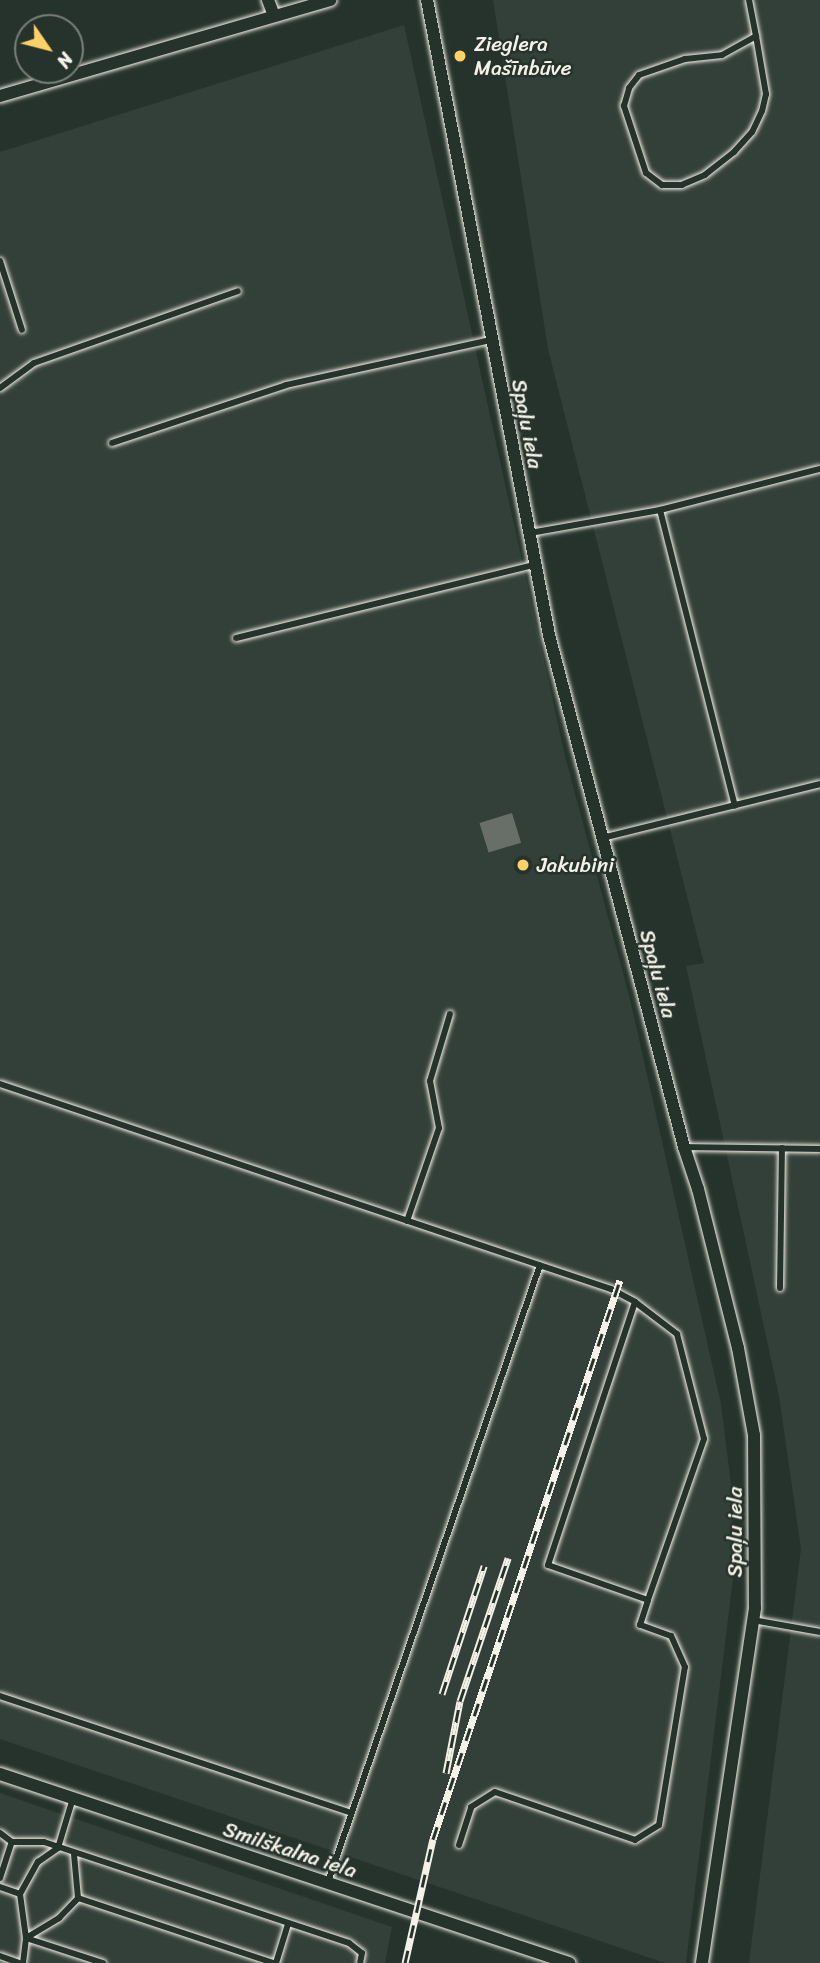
<!DOCTYPE html>
<meta charset="utf-8">
<style>
body{margin:0}
#map{position:relative;width:820px;height:1963px;overflow:hidden;background:#26332d;font-family:Sriracha,sans-serif}
div>[style]{position:absolute}
.built>*{inset:0;background:#333f39}
.water>*{inset:0;background:#676f68;transform-origin:0 0}
.roads{filter:drop-shadow(0 0 2px #f4f1e8) drop-shadow(0 0 2px #f4f1e8)}
.lane>*{height:6px;margin:-3px;padding:0 3px;transform-origin:3px;border-radius:3px;background:#26332d}
.street>*{height:12px;margin:-6px;padding:0 6px;transform-origin:6px;border-radius:6px;background:#26332d}
.rail>*{height:7px;margin-top:-3.5px;transform-origin:0;background:repeating-linear-gradient(90deg,#26332d 0 13px,#f4f1e8 0 26px);box-sizing:border-box;border-block:2px solid #f4f1e8}
.dots>*{width:19px;height:19px;translate:-50% -50%;box-sizing:border-box;border:4px solid #26332d;border-radius:50%}
span{translate:-50% -50%;white-space:nowrap;text-align:center;line-height:1.15;-webkit-text-stroke:5px #26332d;paint-order:stroke}
.poi-label{font-size:21px;color:#f4f1e8}
.left{translate:0 -50%;text-align:left}
.street-label{font-size:21px;color:#f4f1e8}
.north{position:absolute;left:14px;top:14px;width:70px;height:70px;box-sizing:border-box;background:#26332d;border:2px solid #787f78;border-radius:50%;rotate:125deg;font-size:19px;font-weight:700;line-height:28px;text-align:center;color:#f4f1e8}
.north::after{content:'';display:block;margin:auto;width:24px;height:32px;background:#ffd166;clip-path:polygon(50% 0,100% 100%,50% 72%,0 100%)}
</style>
<div id="map">
<div class="built">
<div style="clip-path:polygon(493px 0,820px 0,820px 1963px,749px 1963px,801px 1549px,779px 1396px,686px 966px,704px 963px,548px 349px)"></div>
<div style="clip-path:polygon(404px 25px,565px 756px,630px 999px,721px 1404px,732px 1492px,733px 1578px,686px 1963px,665px 1963px,0 1739px,0 152px)"></div>
<div style="clip-path:polygon(0 1793px,392px 1927px,385px 1963px,0 1963px)"></div>
</div>
<div class="water">
<div style="left:512px;top:813px;width:31px;height:34px;rotate:73deg"></div>
</div>
<div class="roads">
<div class="lane">
<div style="left:749px;top:0;width:37px;rotate:79deg"></div>
<div style="left:756px;top:36px;width:59px;rotate:80.2deg"></div>
<div style="left:766px;top:94px;width:17px;rotate:103deg"></div>
<div style="left:762px;top:111px;width:23px;rotate:115deg"></div>
<div style="left:752px;top:132px;width:27px;rotate:132deg"></div>
<div style="left:734px;top:152px;width:37px;rotate:142deg"></div>
<div style="left:705px;top:175px;width:25px;rotate:157deg"></div>
<div style="left:682px;top:185px;width:20px;rotate:180deg"></div>
<div style="left:662px;top:185px;width:20px;rotate:-143deg"></div>
<div style="left:646px;top:173px;width:71px;rotate:-108.2deg"></div>
<div style="left:624px;top:106px;width:19px;rotate:-74deg"></div>
<div style="left:629px;top:88px;width:16px;rotate:-52deg"></div>
<div style="left:639px;top:75px;width:49px;rotate:-19.2deg"></div>
<div style="left:685px;top:59px;width:37px;rotate:-6deg"></div>
<div style="left:722px;top:55px;width:39px;rotate:-29deg"></div>
<div style="left:0;top:261px;width:72px;rotate:72.3deg"></div>
<div style="left:0;top:388px;width:42px;rotate:-36.3deg"></div>
<div style="left:34px;top:363px;width:216px;rotate:-19.4deg"></div>
<div style="left:112px;top:443px;width:183px;rotate:-18.4deg"></div>
<div style="left:286px;top:385px;width:210px;rotate:-12.4deg"></div>
<div style="left:660px;top:510px;width:305px;rotate:75.8deg"></div>
<div style="left:530px;top:533px;width:132px;rotate:-10deg"></div>
<div style="left:660px;top:510px;width:165px;rotate:-14.4deg"></div>
<div style="left:236px;top:638px;width:307px;rotate:-13.8deg"></div>
<div style="left:602px;top:838px;width:225px;rotate:-13.9deg"></div>
<div style="left:0;top:1084px;width:644px;rotate:18.55deg"></div>
<div style="left:611px;top:1289px;width:27px;rotate:28deg"></div>
<div style="left:635px;top:1302px;width:53px;rotate:37.3deg"></div>
<div style="left:677px;top:1334px;width:108px;rotate:75.6deg"></div>
<div style="left:704px;top:1439px;width:170px;rotate:109.2deg"></div>
<div style="left:684px;top:1147px;width:136px;rotate:0.8deg"></div>
<div style="left:407px;top:1221px;width:98px;rotate:-71deg"></div>
<div style="left:439px;top:1128px;width:48px;rotate:-100.8deg"></div>
<div style="left:430px;top:1081px;width:70px;rotate:-73.4deg"></div>
<div style="left:780px;top:1288px;width:140px;rotate:-89.2deg"></div>
<div style="left:753px;top:1620px;width:68px;rotate:10.2deg"></div>
<div style="left:0;top:1696px;width:370px;rotate:18.4deg"></div>
<div style="left:0;top:1833px;width:15px;rotate:37deg"></div>
<div style="left:12px;top:1842px;width:32px"></div>
<div style="left:44px;top:1842px;width:321px;rotate:18.3deg"></div>
<div style="left:349px;top:1943px;width:16px;rotate:38deg"></div>
<div style="left:362px;top:1953px;width:10px;rotate:101deg"></div>
<div style="left:459px;top:1845px;width:40px;rotate:-72deg"></div>
<div style="left:471px;top:1807px;width:28px;rotate:-32deg"></div>
<div style="left:495px;top:1792px;width:148px;rotate:18.9deg"></div>
<div style="left:635px;top:1840px;width:28px;rotate:-32deg"></div>
<div style="left:659px;top:1825px;width:160px;rotate:-80.7deg"></div>
<div style="left:685px;top:1667px;width:34px;rotate:-114deg"></div>
<div style="left:671px;top:1636px;width:33px;rotate:-160deg"></div>
<div style="left:640px;top:1625px;width:26px;rotate:-72deg"></div>
<div style="left:648px;top:1600px;width:106px;rotate:-160.7deg"></div>
<div style="left:548px;top:1565px;width:277px;rotate:-71.7deg"></div>
<div style="left:0;top:1878px;width:38px;rotate:-72deg"></div>
<div style="left:328px;top:1882px;width:652px;rotate:-71.04deg"></div>
<div style="left:0;top:1887px;width:21px;rotate:19deg"></div>
<div style="left:78px;top:1898px;width:206px;rotate:18.4deg"></div>
<div style="left:26px;top:1938px;width:39px;rotate:-31deg"></div>
<div style="left:59px;top:1918px;width:28px;rotate:-46deg"></div>
<div style="left:78px;top:1898px;width:44px;rotate:-95.2deg"></div>
<div style="left:26px;top:1938px;width:81px;rotate:18deg"></div>
<div style="left:0;top:1956px;width:20px;rotate:20deg"></div>
<div style="left:23px;top:1963px;width:25px;rotate:-83deg"></div>
<div style="left:26px;top:1938px;width:44px;rotate:-97.8deg"></div>
<div style="left:20px;top:1894px;width:37px;rotate:-61deg"></div>
<div style="left:38px;top:1862px;width:24px;rotate:-35deg"></div>
<div style="left:58px;top:1848px;width:52px;rotate:-73.3deg"></div>
<div style="left:276px;top:1963px;width:41px;rotate:-72.9deg"></div>
</div>
<div class="street">
<div style="left:268px;top:0;width:17px;rotate:69deg"></div>
<div style="left:427px;top:0;width:647px;rotate:79.12deg"></div>
<div style="left:549px;top:635px;width:529px;rotate:75.23deg"></div>
<div style="left:684px;top:1147px;width:44px;rotate:71.6deg"></div>
<div style="left:698px;top:1189px;width:164px;rotate:75.9deg"></div>
<div style="left:738px;top:1348px;width:88px;rotate:79.6deg"></div>
<div style="left:754px;top:1435px;width:173px;rotate:89.7deg"></div>
<div style="left:755px;top:1608px;width:359px;rotate:98.5deg"></div>
<div style="left:0;top:96px;width:344px;rotate:-16.2deg"></div>
<div style="left:0;top:1774px;width:600px;rotate:18.37deg"></div>
</div>
</div>
<div class="rail">
<div style="left:442px;top:1694px;width:135px;rotate:-71.8deg"></div>
<div style="left:446px;top:1773px;width:73px;rotate:-79deg"></div>
<div style="left:460px;top:1701px;width:151px;rotate:-71.4deg"></div>
<div style="left:405px;top:1963px;width:127px;rotate:-77.3deg"></div>
<div style="left:433px;top:1839px;width:589px;rotate:-71.5deg"></div>
</div>
<div class="dots">
<div style="left:460px;top:56px;background:#ffd166"></div>
<div style="left:523px;top:865px;background:#ffd166"></div>
</div>
<div class="poi-label">
<span class="left" style="left:474px;top:56px">Zieglera<br>Mašīnbūve</span>
<span class="left" style="left:537px;top:865px">Jakubini</span>
</div>
<div class="street-label">
<span style="left:527px;top:424px;rotate:79deg">Spaļu iela</span>
<span style="left:658px;top:974px;rotate:75deg">Spaļu iela</span>
<span style="left:735px;top:1532px;rotate:-90deg">Spaļu iela</span>
<span style="left:290px;top:1850px;rotate:18deg">Smilškalna iela</span>
</div>
<div class="north">N</div>
</div>
